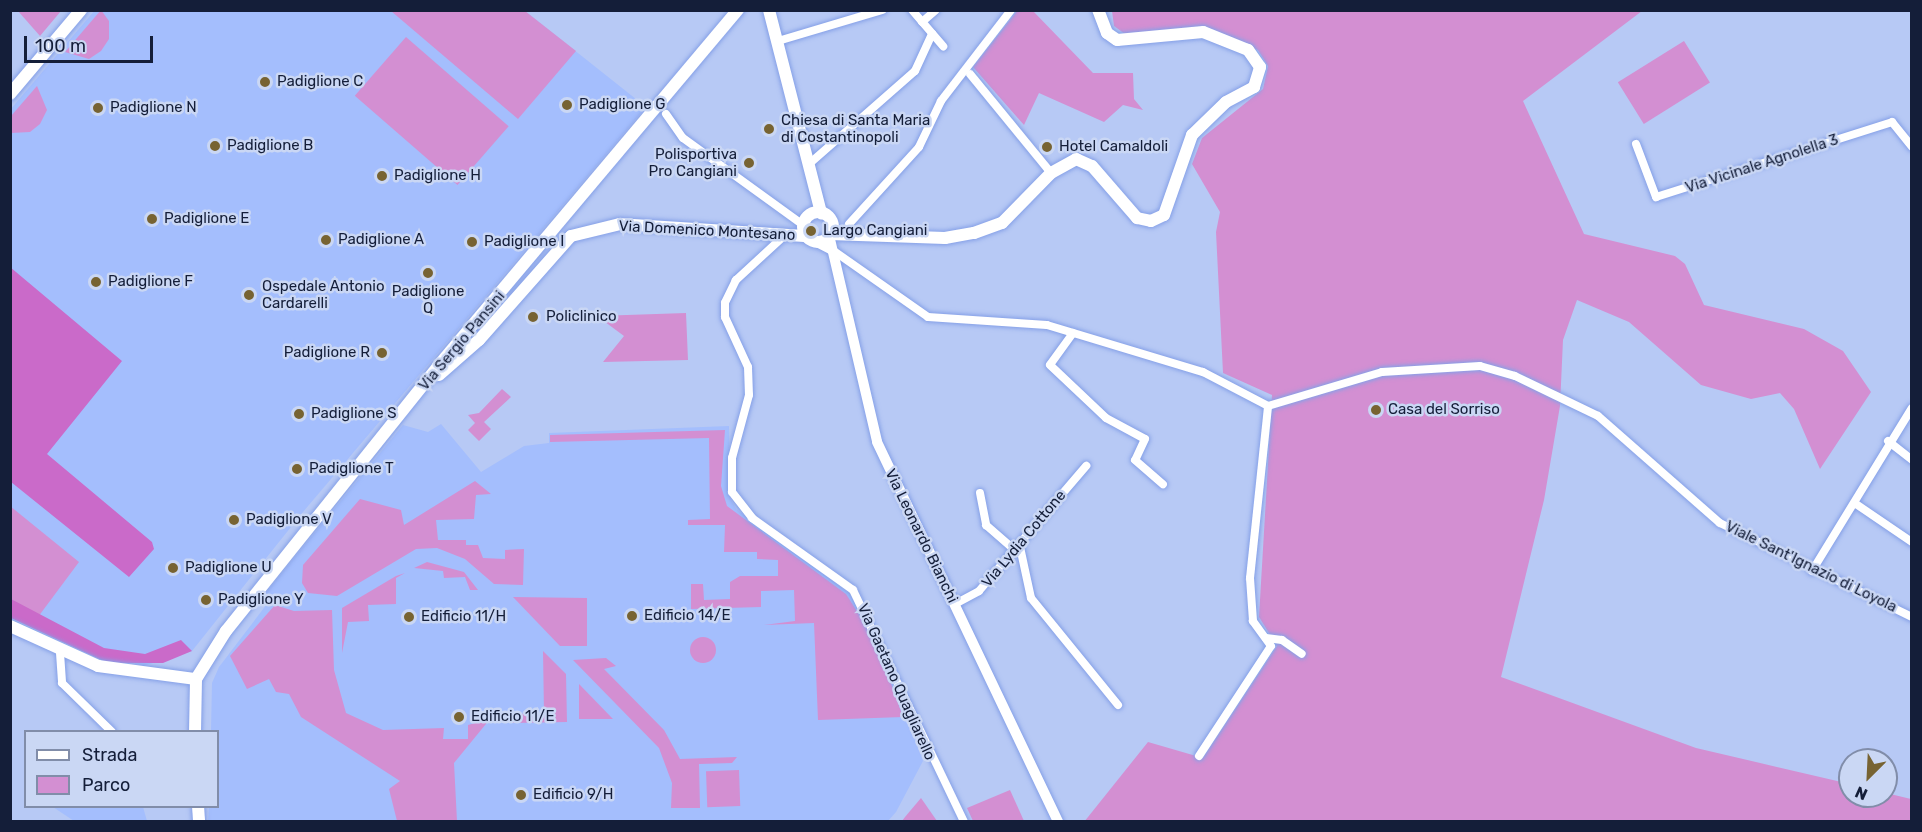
<!DOCTYPE html>
<style>
body{margin:0}
#map{position:relative;width:1922px;height:832px;overflow:hidden;background:#b7c9f5;font-family:Rubik,sans-serif}
div>[style]{position:absolute}
.built>*{inset:0;background:#a4befd}
.green>*{inset:0;background:#d38fd2;transform-origin:0 0}
.round{border-radius:50%}
.forest>*{inset:0;background:#ca6ac9}
.roads{filter:drop-shadow(0 0 2px #85a0e7) drop-shadow(0 0 2px #85a0e7)}
.minor>*{height:8px;margin:-4px;padding:0 4px;transform-origin:4px;border-radius:4px;background:#fff}
.tertiary>*{height:10px;margin:-5px;padding:0 5px;transform-origin:5px;border-radius:5px;background:#fff}
.secondary>*{height:12px;margin:-6px;padding:0 6px;transform-origin:6px;border-radius:6px;background:#fff}
.secondary>.ring{margin:-6px;padding:0;box-sizing:content-box;background:none;border:12px solid #fff;border-radius:50%}
.dots>*{width:16px;height:16px;translate:-50% -50%;box-sizing:border-box;border:3px solid #cad7f4;border-radius:50%}
span{translate:-50% -50%;white-space:nowrap;text-align:center;line-height:1.15;-webkit-text-stroke:5px #cad7f4;paint-order:stroke}
.poi-label{font-size:15px;color:#141e39}
.left{translate:0 -50%;text-align:left}
.right{translate:-100% -50%;text-align:right}
.street-label{font-size:15px;color:#141e39}
.frame{position:absolute;inset:0;border:12px solid #141e39;pointer-events:none}
.legend{position:absolute;left:24px;top:730px;width:195px;height:78px;box-sizing:border-box;background:#cad7f4;border:2px solid #818da9;margin:0;padding:8px 10px;list-style:none;font-size:18px;color:#141e39}
.legend li{display:flex;align-items:center;gap:12px;height:30px}
.legend b{width:30px;border:2px solid #818da9}
.north{position:absolute;left:1838px;top:748px;width:60px;height:60px;box-sizing:border-box;background:#cad7f4;border:2px solid #818da9;border-radius:50%;rotate:204deg;font-size:16px;font-weight:700;line-height:24px;text-align:center;color:#141e39}
.north::after{content:'';display:block;margin:auto;width:21px;height:27px;background:#776332;clip-path:polygon(50% 0,100% 100%,50% 72%,0 100%)}
.scale{position:absolute;left:24px;top:36px;width:129px;height:27px;box-sizing:border-box;border:3px solid #141e39;border-top:0;padding-left:8px;font-size:18px;line-height:21px;white-space:nowrap;color:#141e39;-webkit-text-stroke:4px #cad7f4;paint-order:stroke}
</style>
<div id="map">
<div class="built">
<div style="clip-path:polygon(95px 10px,525px 11px,646px 107px,303px 512px,192px 651px,143px 666px,11px 618px,10px 110px)"></div>
<div style="clip-path:polygon(441px 424px,481px 472px,524px 446px,549px 443px,549px 433px,729px 426px,730px 498px,736px 509px,850px 594px,876px 641px,923px 761px,896px 812px,888px 821px,208px 822px,209px 807px,218px 806px,218px 732px,211px 731px,212px 683px,219px 667px,267px 604px,264px 595px,403px 425px,428px 432px)"></div>
<div style="clip-path:polygon(53px 807px,143px 807px,147px 821px,74px 821px)"></div>
</div>
<div class="green">
<div style="clip-path:polygon(101px 10px,109px 21px,109px 39px,101px 51px,89px 59px,65px 52px)"></div>
<div style="clip-path:polygon(18px 11px,18px 10px,61px 11px,40px 36px)"></div>
<div style="clip-path:polygon(391px 11px,525px 11px,576px 51px,518px 119px)"></div>
<div style="clip-path:polygon(1017px 11px,1033px 11px,1093px 73px,1133px 73px,1134px 99px,1143px 110px,1123px 105px,1104px 122px,1039px 93px,1024px 125px,973px 67px)"></div>
<div style="clip-path:polygon(1112px 11px,1642px 11px,1523px 101px,1584px 234px,1675px 256px,1685px 264px,1704px 305px,1804px 329px,1843px 351px,1871px 392px,1820px 469px,1794px 409px,1780px 393px,1751px 399px,1701px 385px,1629px 322px,1577px 300px,1563px 340px,1560px 406px,1544px 500px,1501px 677px,1696px 748px,1850px 784px,1850px 796px,1886px 793px,1911px 799px,1911px 821px,1084px 822px,1148px 742px,1203px 758px,1277px 646px,1259px 617px,1272px 395px,1223px 373px,1216px 232px,1220px 212px,1192px 164px,1202px 138px,1263px 89px,1268px 66px,1258px 50px,1205px 27px,1125px 34px,1114px 26px)"></div>
<div style="left:406px;top:37px;width:136px;height:78px;rotate:41deg"></div>
<div style="left:1684px;top:41px;width:49px;height:78px;rotate:58deg"></div>
<div style="clip-path:polygon(37px 86px,47px 110px,40px 124px,30px 132px,11px 133px,11px 116px)"></div>
<div style="clip-path:polygon(686px 313px,688px 360px,603px 362px,624px 336px,597px 316px)"></div>
<div style="clip-path:polygon(502px 389px,511px 397px,484px 422px,491px 429px,479px 441px,468px 430px,475px 423px,468px 415px,479px 413px)"></div>
<div style="clip-path:polygon(725px 430px,721px 486px,727px 506px,846px 594px,876px 641px,903px 717px,818px 720px,814px 623px,764px 625px,795px 621px,794px 590px,761px 591px,761px 607px,691px 609px,691px 584px,703px 584px,704px 600px,730px 599px,730px 582px,740px 576px,778px 576px,778px 560px,757px 559px,757px 552px,724px 552px,725px 525px,688px 525px,688px 520px,710px 519px,709px 438px,550px 442px,550px 435px)"></div>
<div style="clip-path:polygon(475px 481px,491px 494px,476px 495px,474px 519px,436px 520px,438px 540px,466px 540px,466px 545px,478px 545px,483px 558px,505px 559px,505px 550px,524px 549px,523px 585px,494px 584px,465px 559px,437px 548px,416px 549px,337px 596px,308px 593px,302px 583px,303px 565px,360px 499px,401px 510px,404px 525px)"></div>
<div style="clip-path:polygon(10px 506px,79px 562px,38px 617px,11px 599px)"></div>
<div style="clip-path:polygon(427px 562px,464px 572px,478px 590px,470px 590px,465px 577px,444px 578px,443px 571px,414px 568px)"></div>
<div style="clip-path:polygon(405px 573px,396px 578px,396px 604px,368px 605px,369px 621px,348px 622px,342px 653px,342px 608px,396px 576px)"></div>
<div style="clip-path:polygon(513px 597px,587px 598px,587px 646px,560px 646px)"></div>
<div style="clip-path:polygon(275px 605px,294px 611px,332px 610px,334px 670px,346px 713px,383px 730px,444px 728px,443px 739px,468px 739px,468px 725px,490px 719px,454px 763px,457px 821px,397px 821px,389px 789px,400px 781px,301px 717px,289px 694px,276px 692px,269px 679px,247px 689px,230px 656px)"></div>
<div class="round" style="left:690px;top:637px;width:26px;height:26px"></div>
<div style="clip-path:polygon(543px 651px,566px 674px,567px 722px,512px 723px,512px 714px,544px 713px)"></div>
<div style="clip-path:polygon(606px 658px,616px 666px,604px 669px,664px 730px,680px 759px,737px 757px,732px 763px,699px 764px,700px 808px,671px 808px,672px 783px,659px 748px,573px 660px)"></div>
<div style="clip-path:polygon(579px 684px,613px 719px,579px 719px)"></div>
<div style="left:739px;top:770px;width:36px;height:33px;rotate:88deg"></div>
<div style="clip-path:polygon(1010px 790px,1024px 821px,973px 821px,967px 808px)"></div>
<div style="clip-path:polygon(921px 798px,937px 821px,902px 821px,905px 817px)"></div>
</div>
<div class="forest">
<div style="clip-path:polygon(10px 267px,122px 361px,47px 454px,152px 542px,154px 549px,129px 577px,11px 482px)"></div>
<div style="clip-path:polygon(11px 599px,104px 648px,145px 654px,181px 640px,192px 651px,163px 663px,108px 663px,11px 618px)"></div>
</div>
<div class="roads">
<div class="minor">
<div style="left:912px;top:10px;width:48px;rotate:49.3deg"></div>
<div style="left:922px;top:22px;width:18px;rotate:-41deg"></div>
<div style="left:778px;top:41px;width:109px;rotate:-16.6deg"></div>
<div style="left:970px;top:74px;width:128px;rotate:50.7deg"></div>
<div style="left:666px;top:114px;width:29px;rotate:55deg"></div>
<div style="left:683px;top:138px;width:148px;rotate:35.9deg"></div>
<div style="left:1636px;top:144px;width:57px;rotate:69.3deg"></div>
<div style="left:1656px;top:197px;width:248px;rotate:-17.6deg"></div>
<div style="left:1892px;top:122px;width:32px;rotate:51deg"></div>
<div style="left:809px;top:164px;width:141px;rotate:-41.3deg"></div>
<div style="left:915px;top:71px;width:41px;rotate:-65.3deg"></div>
<div style="left:849px;top:224px;width:104px;rotate:-47.7deg"></div>
<div style="left:919px;top:147px;width:51px;rotate:-64.4deg"></div>
<div style="left:941px;top:101px;width:115px;rotate:-52.4deg"></div>
<div style="left:785px;top:235px;width:67px;rotate:137.4deg"></div>
<div style="left:736px;top:280px;width:25px;rotate:116deg"></div>
<div style="left:725px;top:303px;width:14px;rotate:90deg"></div>
<div style="left:725px;top:317px;width:55px;rotate:65.3deg"></div>
<div style="left:748px;top:367px;width:28px;rotate:88deg"></div>
<div style="left:749px;top:395px;width:65px;rotate:105.1deg"></div>
<div style="left:732px;top:458px;width:34px;rotate:90deg"></div>
<div style="left:732px;top:492px;width:33px;rotate:52deg"></div>
<div style="left:752px;top:518px;width:124px;rotate:35.5deg"></div>
<div style="left:853px;top:590px;width:257px;rotate:64.4deg"></div>
<div style="left:831px;top:249px;width:118px;rotate:35deg"></div>
<div style="left:928px;top:317px;width:119px;rotate:3.8deg"></div>
<div style="left:1047px;top:325px;width:163px;rotate:16.8deg"></div>
<div style="left:1203px;top:372px;width:73px;rotate:27.6deg"></div>
<div style="left:1268px;top:406px;width:119px;rotate:-16.6deg"></div>
<div style="left:1382px;top:372px;width:98px;rotate:-3.5deg"></div>
<div style="left:1480px;top:366px;width:36px;rotate:16deg"></div>
<div style="left:1515px;top:376px;width:92px;rotate:25.7deg"></div>
<div style="left:1598px;top:416px;width:162px;rotate:41.3deg"></div>
<div style="left:1720px;top:523px;width:214px;rotate:26.1deg"></div>
<div style="left:1073px;top:333px;width:39px;rotate:126deg"></div>
<div style="left:1050px;top:365px;width:77px;rotate:43.4deg"></div>
<div style="left:1106px;top:418px;width:44px;rotate:28.3deg"></div>
<div style="left:1145px;top:439px;width:23px;rotate:115deg"></div>
<div style="left:1135px;top:460px;width:37px;rotate:41deg"></div>
<div style="left:1888px;top:441px;width:31px;rotate:38deg"></div>
<div style="left:980px;top:493px;width:33px;rotate:79deg"></div>
<div style="left:986px;top:525px;width:38px;rotate:41deg"></div>
<div style="left:1856px;top:504px;width:68px;rotate:34.2deg"></div>
<div style="left:1020px;top:547px;width:52px;rotate:77.8deg"></div>
<div style="left:1031px;top:598px;width:138px;rotate:50.9deg"></div>
<div style="left:1812px;top:571px;width:191px;rotate:-58.5deg"></div>
<div style="left:955px;top:604px;width:27px;rotate:-28deg"></div>
<div style="left:979px;top:591px;width:165px;rotate:-49.4deg"></div>
<div style="left:1266px;top:638px;width:16px;rotate:7deg"></div>
<div style="left:1282px;top:640px;width:24px;rotate:35deg"></div>
<div style="left:60px;top:653px;width:30px;rotate:86deg"></div>
<div style="left:62px;top:683px;width:70px;rotate:44.4deg"></div>
<div style="left:1199px;top:756px;width:131px;rotate:-56.8deg"></div>
<div style="left:1271px;top:646px;width:31px;rotate:-126deg"></div>
<div style="left:1253px;top:621px;width:43px;rotate:-94deg"></div>
<div style="left:1250px;top:578px;width:173px;rotate:-84deg"></div>
</div>
<div class="tertiary">
<div style="left:829px;top:235px;width:212px;rotate:76.9deg"></div>
<div style="left:877px;top:442px;width:421px;rotate:64.5deg"></div>
<div style="left:815px;top:241px;width:18px;rotate:27deg"></div>
</div>
<div class="secondary">
<div style="left:769px;top:10px;width:210px;rotate:75.6deg"></div>
<div style="left:10px;top:94px;width:110px;rotate:-49.8deg"></div>
<div class="ring" style="left:803px;top:212px;width:18px;height:18px"></div>
<div style="left:830px;top:234px;width:115px;rotate:2deg"></div>
<div style="left:945px;top:238px;width:29px;rotate:-10deg"></div>
<div style="left:974px;top:233px;width:30px;rotate:-20deg"></div>
<div style="left:1002px;top:223px;width:70px;rotate:-45.6deg"></div>
<div style="left:1051px;top:173px;width:29px;rotate:-29deg"></div>
<div style="left:1076px;top:159px;width:17px;rotate:24deg"></div>
<div style="left:1092px;top:166px;width:69px;rotate:49.1deg"></div>
<div style="left:1137px;top:218px;width:14px;rotate:12deg"></div>
<div style="left:1151px;top:221px;width:14px;rotate:-25deg"></div>
<div style="left:1164px;top:215px;width:85px;rotate:-70.7deg"></div>
<div style="left:1192px;top:135px;width:47px;rotate:-44.1deg"></div>
<div style="left:1226px;top:102px;width:32px;rotate:-28deg"></div>
<div style="left:1254px;top:87px;width:21px;rotate:-73deg"></div>
<div style="left:1260px;top:67px;width:21px;rotate:-125deg"></div>
<div style="left:1248px;top:50px;width:48px;rotate:-158.2deg"></div>
<div style="left:1203px;top:32px;width:86px;rotate:174.7deg"></div>
<div style="left:1117px;top:40px;width:12px;rotate:-145deg"></div>
<div style="left:1107px;top:33px;width:25px;rotate:-111deg"></div>
<div style="left:439px;top:375px;width:53px;rotate:-41.2deg"></div>
<div style="left:479px;top:340px;width:139px;rotate:-48.5deg"></div>
<div style="left:571px;top:236px;width:50px;rotate:-13.8deg"></div>
<div style="left:620px;top:224px;width:186px;rotate:3.7deg"></div>
<div style="left:10px;top:626px;width:97px;rotate:24.4deg"></div>
<div style="left:98px;top:666px;width:99px;rotate:7.6deg"></div>
<div style="left:195px;top:732px;width:53px;rotate:-88.9deg"></div>
<div style="left:196px;top:679px;width:57px;rotate:-58deg"></div>
<div style="left:226px;top:631px;width:339px;rotate:-51.3deg"></div>
<div style="left:438px;top:366px;width:466px;rotate:-49.9deg"></div>
<div style="left:198px;top:806px;width:16px;rotate:86deg"></div>
</div>
</div>
<div class="dots">
<div style="left:265px;top:82px;background:#776332"></div>
<div style="left:567px;top:105px;background:#776332"></div>
<div style="left:98px;top:108px;background:#776332"></div>
<div style="left:769px;top:129px;background:#776332"></div>
<div style="left:215px;top:146px;background:#776332"></div>
<div style="left:1047px;top:147px;background:#776332"></div>
<div style="left:749px;top:163px;background:#776332"></div>
<div style="left:382px;top:176px;background:#776332"></div>
<div style="left:152px;top:219px;background:#776332"></div>
<div style="left:811px;top:231px;background:#776332"></div>
<div style="left:326px;top:240px;background:#776332"></div>
<div style="left:472px;top:242px;background:#776332"></div>
<div style="left:428px;top:273px;background:#776332"></div>
<div style="left:96px;top:282px;background:#776332"></div>
<div style="left:249px;top:295px;background:#776332"></div>
<div style="left:533px;top:317px;background:#776332"></div>
<div style="left:382px;top:353px;background:#776332"></div>
<div style="left:1376px;top:410px;background:#776332"></div>
<div style="left:299px;top:414px;background:#776332"></div>
<div style="left:297px;top:469px;background:#776332"></div>
<div style="left:234px;top:520px;background:#776332"></div>
<div style="left:173px;top:568px;background:#776332"></div>
<div style="left:206px;top:600px;background:#776332"></div>
<div style="left:632px;top:616px;background:#776332"></div>
<div style="left:409px;top:617px;background:#776332"></div>
<div style="left:459px;top:717px;background:#776332"></div>
<div style="left:521px;top:795px;background:#776332"></div>
</div>
<div class="poi-label">
<span class="left" style="left:277px;top:82px">Padiglione C</span>
<span class="left" style="left:579px;top:105px">Padiglione G</span>
<span class="left" style="left:110px;top:108px">Padiglione N</span>
<span class="left" style="left:781px;top:129px">Chiesa di Santa Maria<br>di Costantinopoli</span>
<span class="left" style="left:227px;top:146px">Padiglione B</span>
<span class="left" style="left:1059px;top:147px">Hotel Camaldoli</span>
<span class="right" style="left:737px;top:163px">Polisportiva<br>Pro Cangiani</span>
<span class="left" style="left:394px;top:176px">Padiglione H</span>
<span class="left" style="left:164px;top:219px">Padiglione E</span>
<span class="left" style="left:823px;top:231px">Largo Cangiani</span>
<span class="left" style="left:338px;top:240px">Padiglione A</span>
<span class="left" style="left:484px;top:242px">Padiglione I</span>
<span class="left" style="left:108px;top:282px">Padiglione F</span>
<span class="left" style="left:262px;top:295px">Ospedale Antonio<br>Cardarelli</span>
<span style="left:428px;top:300px">Padiglione<br>Q</span>
<span class="left" style="left:546px;top:317px">Policlinico</span>
<span class="right" style="left:370px;top:353px">Padiglione R</span>
<span class="left" style="left:1388px;top:410px">Casa del Sorriso</span>
<span class="left" style="left:311px;top:414px">Padiglione S</span>
<span class="left" style="left:309px;top:469px">Padiglione T</span>
<span class="left" style="left:246px;top:520px">Padiglione V</span>
<span class="left" style="left:185px;top:568px">Padiglione U</span>
<span class="left" style="left:218px;top:600px">Padiglione Y</span>
<span class="left" style="left:644px;top:616px">Edificio 14/E</span>
<span class="left" style="left:421px;top:617px">Edificio 11/H</span>
<span class="left" style="left:471px;top:717px">Edificio 11/E</span>
<span class="left" style="left:533px;top:795px">Edificio 9/H</span>
</div>
<div class="street-label">
<span style="left:1762px;top:164px;rotate:-18deg">Via Vicinale Agnolella 3</span>
<span style="left:707px;top:231px;rotate:3deg">Via Domenico Montesano</span>
<span style="left:462px;top:341px;rotate:-50deg">Via Sergio Pansini</span>
<span style="left:921px;top:536px;rotate:64deg">Via Leonardo Bianchi</span>
<span style="left:1024px;top:539px;rotate:-50deg">Via Lydia Cottone</span>
<span style="left:1811px;top:567px;rotate:26deg">Viale Sant'Ignazio di Loyola</span>
<span style="left:896px;top:682px;rotate:66deg">Via Gaetano Quagliarello</span>
</div>
<div class="frame"></div>
<ul class="legend">
<li><b style="height:8px;background:#fff"></b>Strada</li>
<li><b style="height:16px;background:#d38fd2"></b>Parco</li>
</ul>
<div class="north">N</div>
<div class="scale">100 m</div>
</div>
